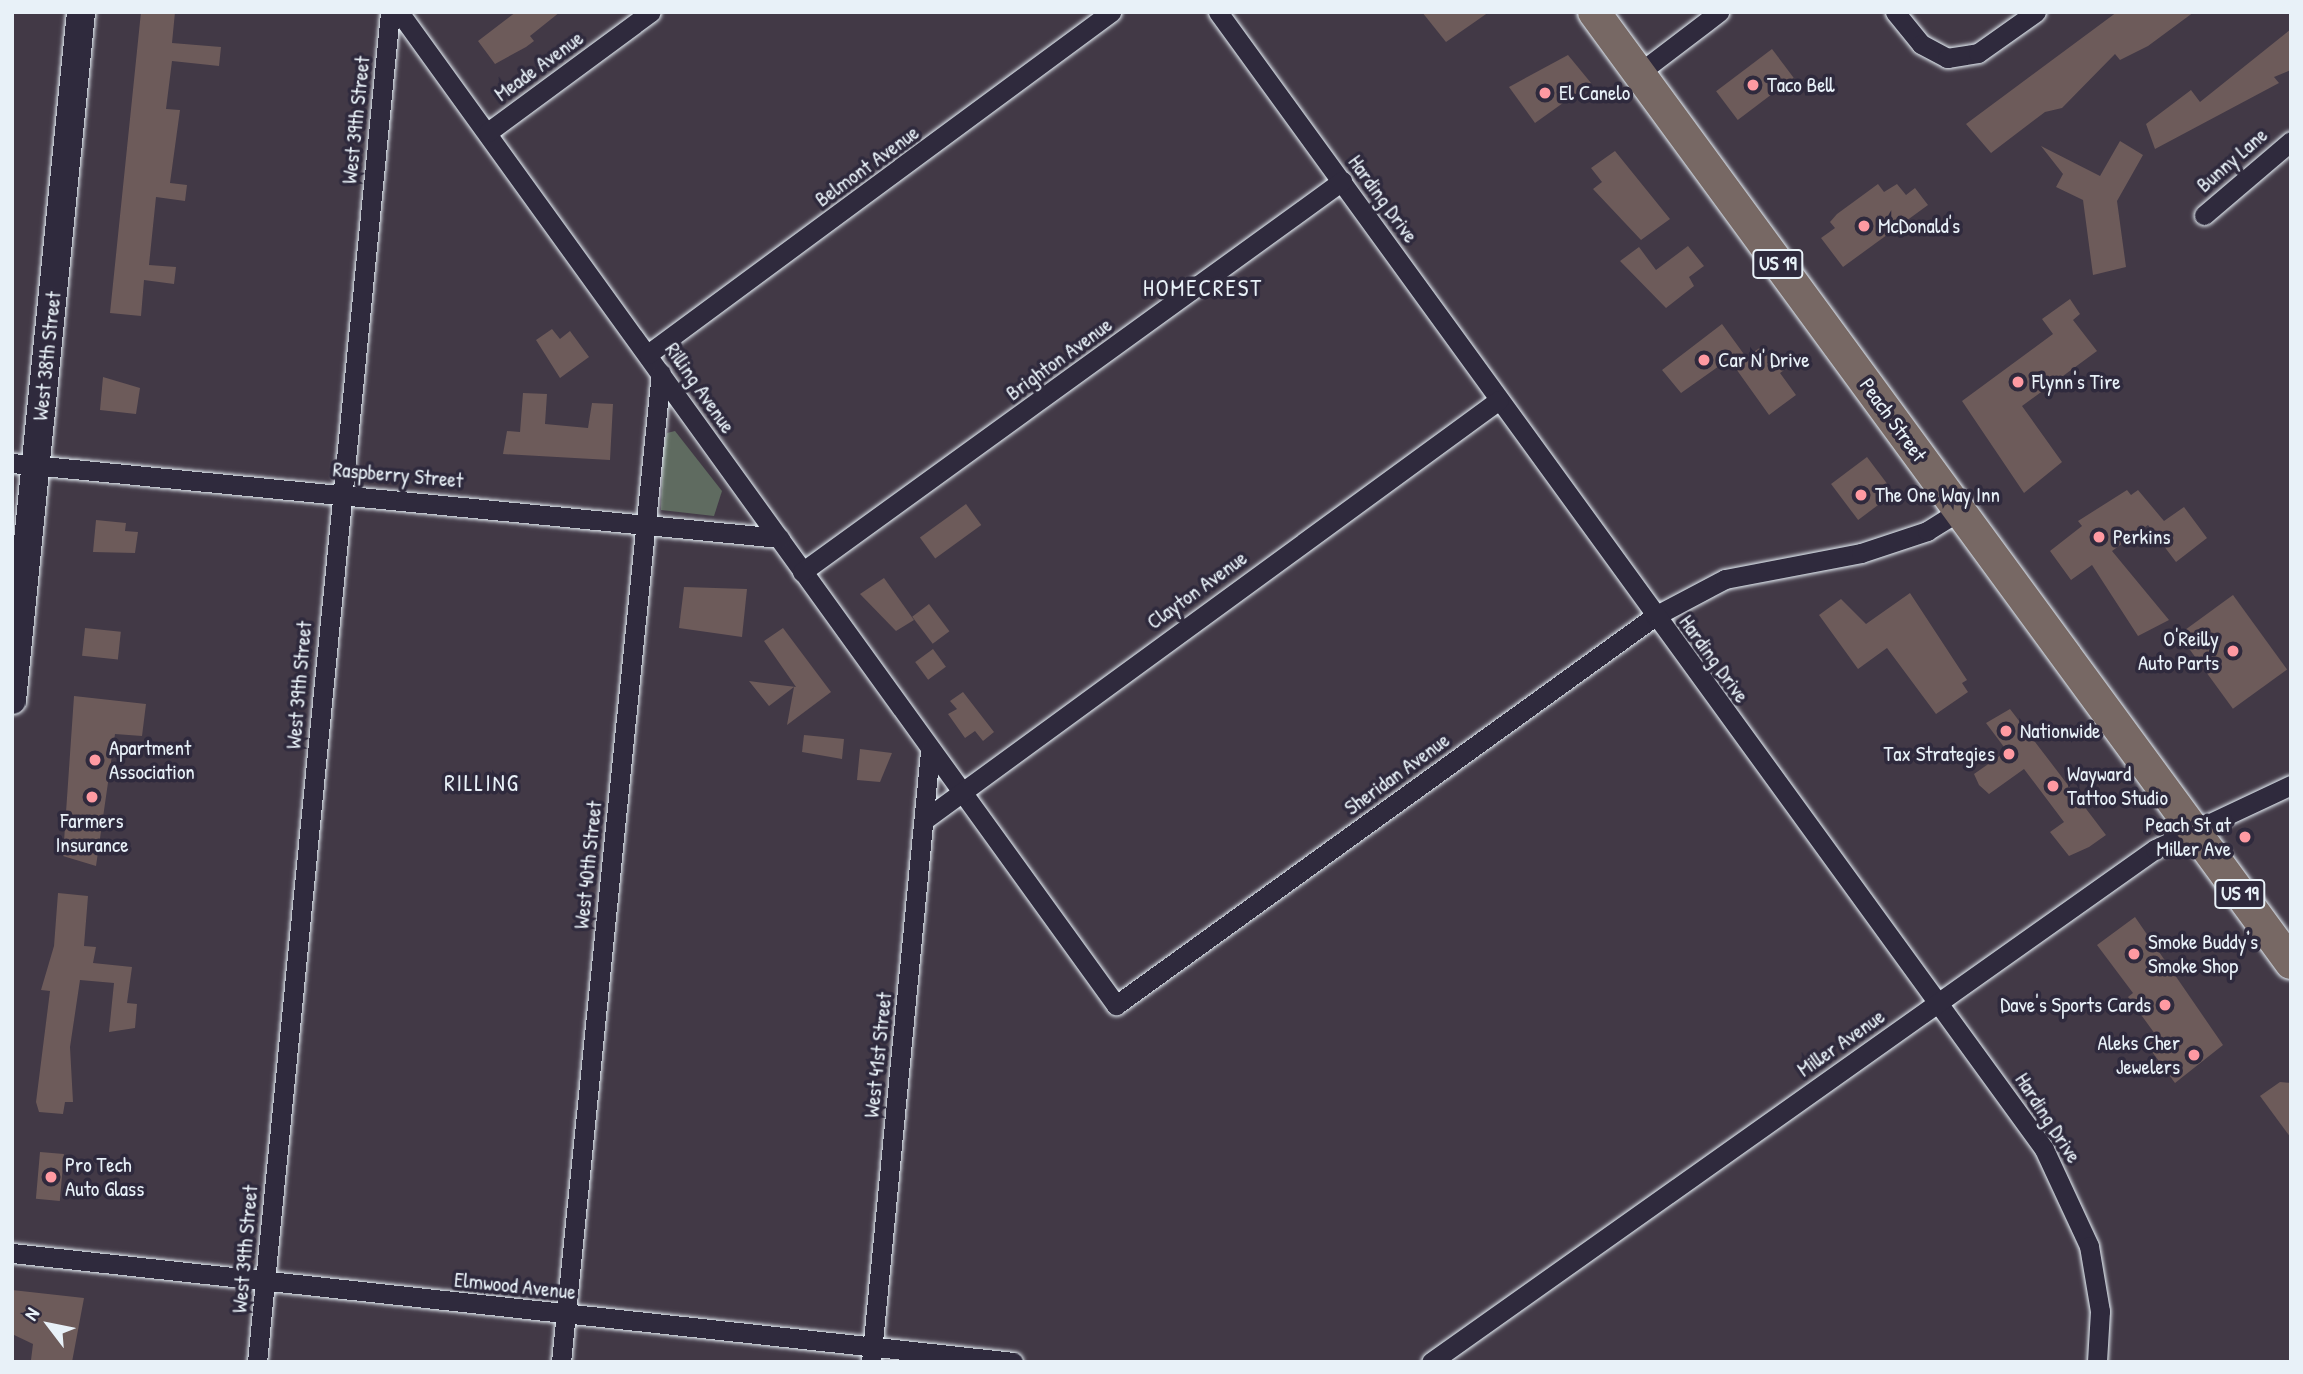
<!DOCTYPE html>
<style>
body{margin:0}
#map{position:relative;width:2303px;height:1374px;overflow:hidden;background:#423946;font-family:"Patrick Hand",sans-serif}
div>[style]{position:absolute}
.green>*{inset:0;background:#5f6b60}
.building>*{inset:0;background:#6d5b5a;transform-origin:0 0}
.roads{filter:drop-shadow(0 0 2px #e8f1f8) drop-shadow(0 0 2px #e8f1f8)}
.street>*{height:19px;margin:-9.5px;padding:0 9.5px;transform-origin:9.5px;border-radius:9.5px;background:#2f2a3d}
.secondary>*{height:28px;margin:-14px;padding:0 14px;transform-origin:14px;border-radius:14px;background:#2f2a3d}
.primary>*{height:32px;margin:-16px;padding:0 16px;transform-origin:16px;border-radius:16px;background:#776864}
.dots>*{width:19px;height:19px;translate:-50% -50%;box-sizing:border-box;border:4px solid #2f2a3d;border-radius:50%}
span{translate:-50% -50%;white-space:nowrap;text-align:center;line-height:1.15;-webkit-text-stroke:7px #2f2a3d;paint-order:stroke}
.shield-label span{padding:2px 5px;background:#2f2a3d;border:2px solid;border-radius:5px;-webkit-text-stroke-width:0}
.shield-label{font-size:19px;color:#e8f1f8;font-weight:700}
.street-label{font-size:21px;color:#e8f1f8}
.poi-label{font-size:21px;color:#e8f1f8}
.left{translate:0 -50%;text-align:left}
.right{translate:-100% -50%;text-align:right}
.neighbourhood-label{font-size:23px;color:#e8f1f8;letter-spacing:2px}
.frame{position:absolute;inset:0;border:14px solid #e8f1f8;pointer-events:none}
.north{position:absolute;left:14px;top:1290px;width:70px;height:70px;-webkit-text-stroke:5px #2f2a3d;paint-order:stroke;rotate:302deg;font-size:19px;font-weight:700;line-height:28px;text-align:center;color:#e8f1f8}
.north::after{content:'';display:block;margin:auto;width:24px;height:32px;background:#e8f1f8;clip-path:polygon(50% 0,100% 100%,50% 72%,0 100%)}
</style>
<div id="map">
<div class="green">
<div style="clip-path:polygon(675px 431px,722px 491px,714px 516px,661px 510px,663px 448px,667px 433px)"></div>
</div>
<div class="building">
<div style="clip-path:polygon(141px 12px,175px 12px,172px 43px,221px 47px,219px 66px,172px 61px,166px 109px,180px 110px,170px 183px,187px 185px,185px 201px,156px 197px,149px 265px,176px 267px,174px 284px,144px 280px,141px 316px,110px 313px)"></div>
<div style="clip-path:polygon(516px 12px,560px 12px,530px 36px,534px 41px,526px 47px,495px 64px,478px 41px)"></div>
<div style="clip-path:polygon(1422px 12px,1489px 12px,1446px 42px)"></div>
<div style="clip-path:polygon(2117px 12px,2194px 12px,2148px 46px,2120px 60px,2115px 54px,2062px 108px,2045px 112px,1991px 153px,1966px 124px)"></div>
<div style="clip-path:polygon(2291px 29px,2291px 70px,2274px 77px,2279px 83px,2155px 149px,2146px 124px,2191px 90px,2200px 102px)"></div>
<div style="left:1772px;top:49px;width:36px;height:70px;rotate:53deg"></div>
<div style="clip-path:polygon(1568px 55px,1591px 83px,1535px 123px,1509px 87px)"></div>
<div style="clip-path:polygon(2120px 141px,2143px 155px,2117px 201px,2126px 267px,2093px 275px,2083px 200px,2056px 187px,2063px 174px,2041px 146px,2100px 176px)"></div>
<div style="clip-path:polygon(1615px 151px,1670px 219px,1641px 240px,1593px 189px,1602px 182px,1591px 168px)"></div>
<div style="clip-path:polygon(1878px 184px,1884px 192px,1897px 184px,1906px 195px,1915px 188px,1928px 205px,1843px 267px,1821px 238px,1835px 228px,1830px 222px,1837px 214px)"></div>
<div style="clip-path:polygon(1688px 246px,1704px 266px,1689px 277px,1694px 286px,1666px 308px,1620px 261px,1639px 247px,1656px 270px)"></div>
<div style="clip-path:polygon(2070px 299px,2080px 314px,2073px 320px,2097px 351px,2022px 406px,2062px 462px,2024px 493px,1962px 401px,2053px 334px,2042px 319px)"></div>
<div style="clip-path:polygon(1722px 324px,1746px 357px,1761px 347px,1767px 356px,1775px 350px,1787px 368px,1780px 373px,1796px 395px,1769px 415px,1729px 359px,1681px 393px,1662px 370px)"></div>
<div style="clip-path:polygon(552px 329px,560px 339px,570px 331px,589px 357px,560px 378px,536px 340px)"></div>
<div style="clip-path:polygon(103px 377px,140px 388px,136px 414px,100px 410px)"></div>
<div style="clip-path:polygon(523px 393px,547px 394px,545px 424px,588px 428px,592px 403px,613px 404px,610px 460px,503px 454px,507px 431px,520px 432px)"></div>
<div style="left:1867px;top:457px;width:45px;height:45px;rotate:53deg"></div>
<div style="clip-path:polygon(2127px 490px,2131px 495px,2138px 490px,2164px 521px,2184px 507px,2207px 538px,2176px 562px,2148px 525px,2112px 551px,2169px 620px,2138px 636px,2092px 565px,2071px 580px,2050px 551px,2082px 526px,2078px 521px)"></div>
<div style="left:966px;top:504px;width:26px;height:57px;rotate:54deg"></div>
<div style="clip-path:polygon(96px 520px,126px 523px,125px 531px,138px 532px,135px 553px,93px 552px)"></div>
<div style="clip-path:polygon(884px 578px,914px 620px,896px 631px,860px 594px)"></div>
<div style="clip-path:polygon(684px 587px,747px 589px,742px 637px,679px 628px)"></div>
<div style="clip-path:polygon(1910px 593px,1967px 680px,1962px 683px,1968px 692px,1936px 714px,1887px 648px,1858px 669px,1819px 615px,1841px 599px,1866px 624px)"></div>
<div style="left:2233px;top:595px;width:92px;height:67px;rotate:54deg"></div>
<div style="left:929px;top:604px;width:34px;height:21px;rotate:53deg"></div>
<div style="left:85px;top:628px;width:36px;height:28px;rotate:6deg"></div>
<div style="clip-path:polygon(783px 628px,831px 692px,787px 725px,794px 687px,769px 706px,749px 681px,796px 687px,764px 641px)"></div>
<div style="left:933px;top:649px;width:22px;height:22px;rotate:54deg"></div>
<div style="clip-path:polygon(963px 692px,994px 732px,983px 741px,975px 731px,965px 738px,948px 714px,957px 709px,950px 701px)"></div>
<div style="clip-path:polygon(74px 696px,146px 704px,142px 736px,115px 734px,96px 866px,63px 856px)"></div>
<div style="clip-path:polygon(2010px 709px,2106px 835px,2089px 847px,2069px 856px,2050px 832px,2064px 822px,2024px 769px,1989px 794px,1979px 785px,1974px 774px,2007px 751px,1986px 723px)"></div>
<div style="clip-path:polygon(804px 735px,844px 739px,842px 759px,802px 752px)"></div>
<div style="clip-path:polygon(860px 749px,892px 753px,880px 782px,857px 780px)"></div>
<div style="clip-path:polygon(58px 893px,88px 896px,84px 946px,96px 947px,93px 963px,132px 967px,127px 1003px,137px 1004px,135px 1028px,109px 1032px,114px 983px,80px 980px,70px 1047px,73px 1102px,65px 1102px,63px 1114px,39px 1112px,36px 1102px,50px 991px,41px 990px,54px 946px)"></div>
<div style="clip-path:polygon(2135px 917px,2223px 1045px,2175px 1083px,2147px 1045px,2158px 1038px,2128px 997px,2133px 993px,2097px 945px)"></div>
<div style="clip-path:polygon(2280px 1082px,2291px 1083px,2291px 1138px,2260px 1096px)"></div>
<div style="left:40px;top:1152px;width:24px;height:47px;rotate:5deg"></div>
<div style="clip-path:polygon(12px 1290px,84px 1298px,72px 1362px,31px 1360px,33px 1344px,12px 1334px)"></div>
</div>
<div class="roads">
<div class="street">
<div style="left:399px;top:12px;width:1225px;rotate:54.17deg"></div>
<div style="left:1116px;top:1005px;width:665px;rotate:-35.82deg"></div>
<div style="left:1655px;top:616px;width:79px;rotate:-27.9deg"></div>
<div style="left:1725px;top:579px;width:138px;rotate:-10.8deg"></div>
<div style="left:1861px;top:553px;width:70px;rotate:-18.4deg"></div>
<div style="left:1927px;top:531px;width:38px;rotate:-32deg"></div>
<div style="left:1218px;top:12px;width:1405px;rotate:54deg"></div>
<div style="left:2044px;top:1149px;width:107px;rotate:65.1deg"></div>
<div style="left:2089px;top:1246px;width:66px;rotate:80.4deg"></div>
<div style="left:2100px;top:1311px;width:51px;rotate:93.4deg"></div>
<div style="left:1895px;top:12px;width:41px;rotate:50.9deg"></div>
<div style="left:1921px;top:44px;width:30px;rotate:28deg"></div>
<div style="left:1947px;top:58px;width:31px;rotate:-9deg"></div>
<div style="left:1978px;top:53px;width:71px;rotate:-35.3deg"></div>
<div style="left:1639px;top:73px;width:101px;rotate:-37.3deg"></div>
<div style="left:488px;top:132px;width:202px;rotate:-36.4deg"></div>
<div style="left:2204px;top:215px;width:114px;rotate:-40.4deg"></div>
<div style="left:648px;top:354px;width:576px;rotate:-36.45deg"></div>
<div style="left:12px;top:463px;width:771px;rotate:5.58deg"></div>
<div style="left:802px;top:572px;width:667px;rotate:-35.91deg"></div>
<div style="left:924px;top:820px;width:712px;rotate:-36.15deg"></div>
<div style="left:12px;top:1253px;width:1007px;rotate:6.21deg"></div>
<div style="left:257px;top:1362px;width:1357px;rotate:-84.37deg"></div>
<div style="left:561px;top:1362px;width:994px;rotate:-84.23deg"></div>
<div style="left:871px;top:1362px;width:613px;rotate:-84.48deg"></div>
<div style="left:1431px;top:1362px;width:887px;rotate:-35.32deg"></div>
<div style="left:2155px;top:849px;width:150px;rotate:-25.2deg"></div>
</div>
<div class="secondary">
<div style="left:12px;top:700px;width:691px;rotate:-84.27deg"></div>
</div>
<div class="primary">
<div style="left:1594px;top:12px;width:1179px;rotate:53.76deg"></div>
</div>
</div>
<div class="dots">
<div style="left:1753px;top:85px;background:#ff9aa2"></div>
<div style="left:1545px;top:93px;background:#ff9aa2"></div>
<div style="left:1864px;top:226px;background:#ff9aa2"></div>
<div style="left:1704px;top:360px;background:#ff9aa2"></div>
<div style="left:2018px;top:382px;background:#ff9aa2"></div>
<div style="left:1861px;top:495px;background:#ff9aa2"></div>
<div style="left:2099px;top:537px;background:#ff9aa2"></div>
<div style="left:2233px;top:651px;background:#ff9aa2"></div>
<div style="left:2006px;top:731px;background:#ff9aa2"></div>
<div style="left:2009px;top:754px;background:#ff9aa2"></div>
<div style="left:95px;top:760px;background:#ff9aa2"></div>
<div style="left:2053px;top:786px;background:#ff9aa2"></div>
<div style="left:92px;top:797px;background:#ff9aa2"></div>
<div style="left:2245px;top:837px;background:#ff9aa2"></div>
<div style="left:2134px;top:954px;background:#ff9aa2"></div>
<div style="left:2165px;top:1005px;background:#ff9aa2"></div>
<div style="left:2194px;top:1055px;background:#ff9aa2"></div>
<div style="left:51px;top:1177px;background:#ff9aa2"></div>
</div>
<div class="shield-label">
<span style="left:1778px;top:264px">US 19</span>
<span style="left:2240px;top:894px">US 19</span>
</div>
<div class="street-label">
<span style="left:539px;top:66px;rotate:-36deg">Meade Avenue</span>
<span style="left:356px;top:120px;rotate:-84deg">West 39th Street</span>
<span style="left:2232px;top:160px;rotate:-41deg">Bunny Lane</span>
<span style="left:867px;top:166px;rotate:-36deg">Belmont Avenue</span>
<span style="left:1383px;top:199px;rotate:54deg">Harding Drive</span>
<span style="left:47px;top:356px;rotate:-84deg">West 38th Street</span>
<span style="left:1059px;top:359px;rotate:-36deg">Brighton Avenue</span>
<span style="left:700px;top:388px;rotate:55deg">Rilling Avenue</span>
<span style="left:1893px;top:420px;rotate:54deg">Peach Street</span>
<span style="left:398px;top:475px;rotate:5deg">Raspberry Street</span>
<span style="left:1197px;top:590px;rotate:-36deg">Clayton Avenue</span>
<span style="left:1714px;top:659px;rotate:54deg">Harding Drive</span>
<span style="left:299px;top:685px;rotate:-85deg">West 39th Street</span>
<span style="left:1397px;top:774px;rotate:-36deg">Sheridan Avenue</span>
<span style="left:588px;top:865px;rotate:-84deg">West 40th Street</span>
<span style="left:1841px;top:1043px;rotate:-35deg">Miller Avenue</span>
<span style="left:878px;top:1055px;rotate:-84deg">West 41st Street</span>
<span style="left:2048px;top:1118px;rotate:57deg">Harding Drive</span>
<span style="left:245px;top:1249px;rotate:-85deg">West 39th Street</span>
<span style="left:515px;top:1286px;rotate:6deg">Elmwood Avenue</span>
</div>
<div class="poi-label">
<span class="left" style="left:1767px;top:85px">Taco Bell</span>
<span class="left" style="left:1559px;top:93px">El Canelo</span>
<span class="left" style="left:1878px;top:226px">McDonald's</span>
<span class="left" style="left:1718px;top:360px">Car N' Drive</span>
<span class="left" style="left:2032px;top:382px">Flynn's Tire</span>
<span class="left" style="left:1875px;top:495px">The One Way Inn</span>
<span class="left" style="left:2113px;top:537px">Perkins</span>
<span class="right" style="left:2219px;top:651px">O'Reilly<br>Auto Parts</span>
<span class="left" style="left:2020px;top:731px">Nationwide</span>
<span class="left" style="left:109px;top:760px">Apartment<br>Association</span>
<span class="right" style="left:1995px;top:754px">Tax Strategies</span>
<span class="left" style="left:2067px;top:786px">Wayward<br>Tattoo Studio</span>
<span style="left:92px;top:833px">Farmers<br>Insurance</span>
<span class="right" style="left:2231px;top:837px">Peach St at<br>Miller Ave</span>
<span class="left" style="left:2148px;top:954px">Smoke Buddy's<br>Smoke Shop</span>
<span class="right" style="left:2151px;top:1005px">Dave's Sports Cards</span>
<span class="right" style="left:2180px;top:1055px">Aleks Cher<br>Jewelers</span>
<span class="left" style="left:65px;top:1177px">Pro Tech<br>Auto Glass</span>
</div>
<div class="neighbourhood-label">
<span style="left:1203px;top:288px">HOMECREST</span>
<span style="left:482px;top:783px">RILLING</span>
</div>
<div class="frame"></div>
<div class="north">N</div>
</div>
